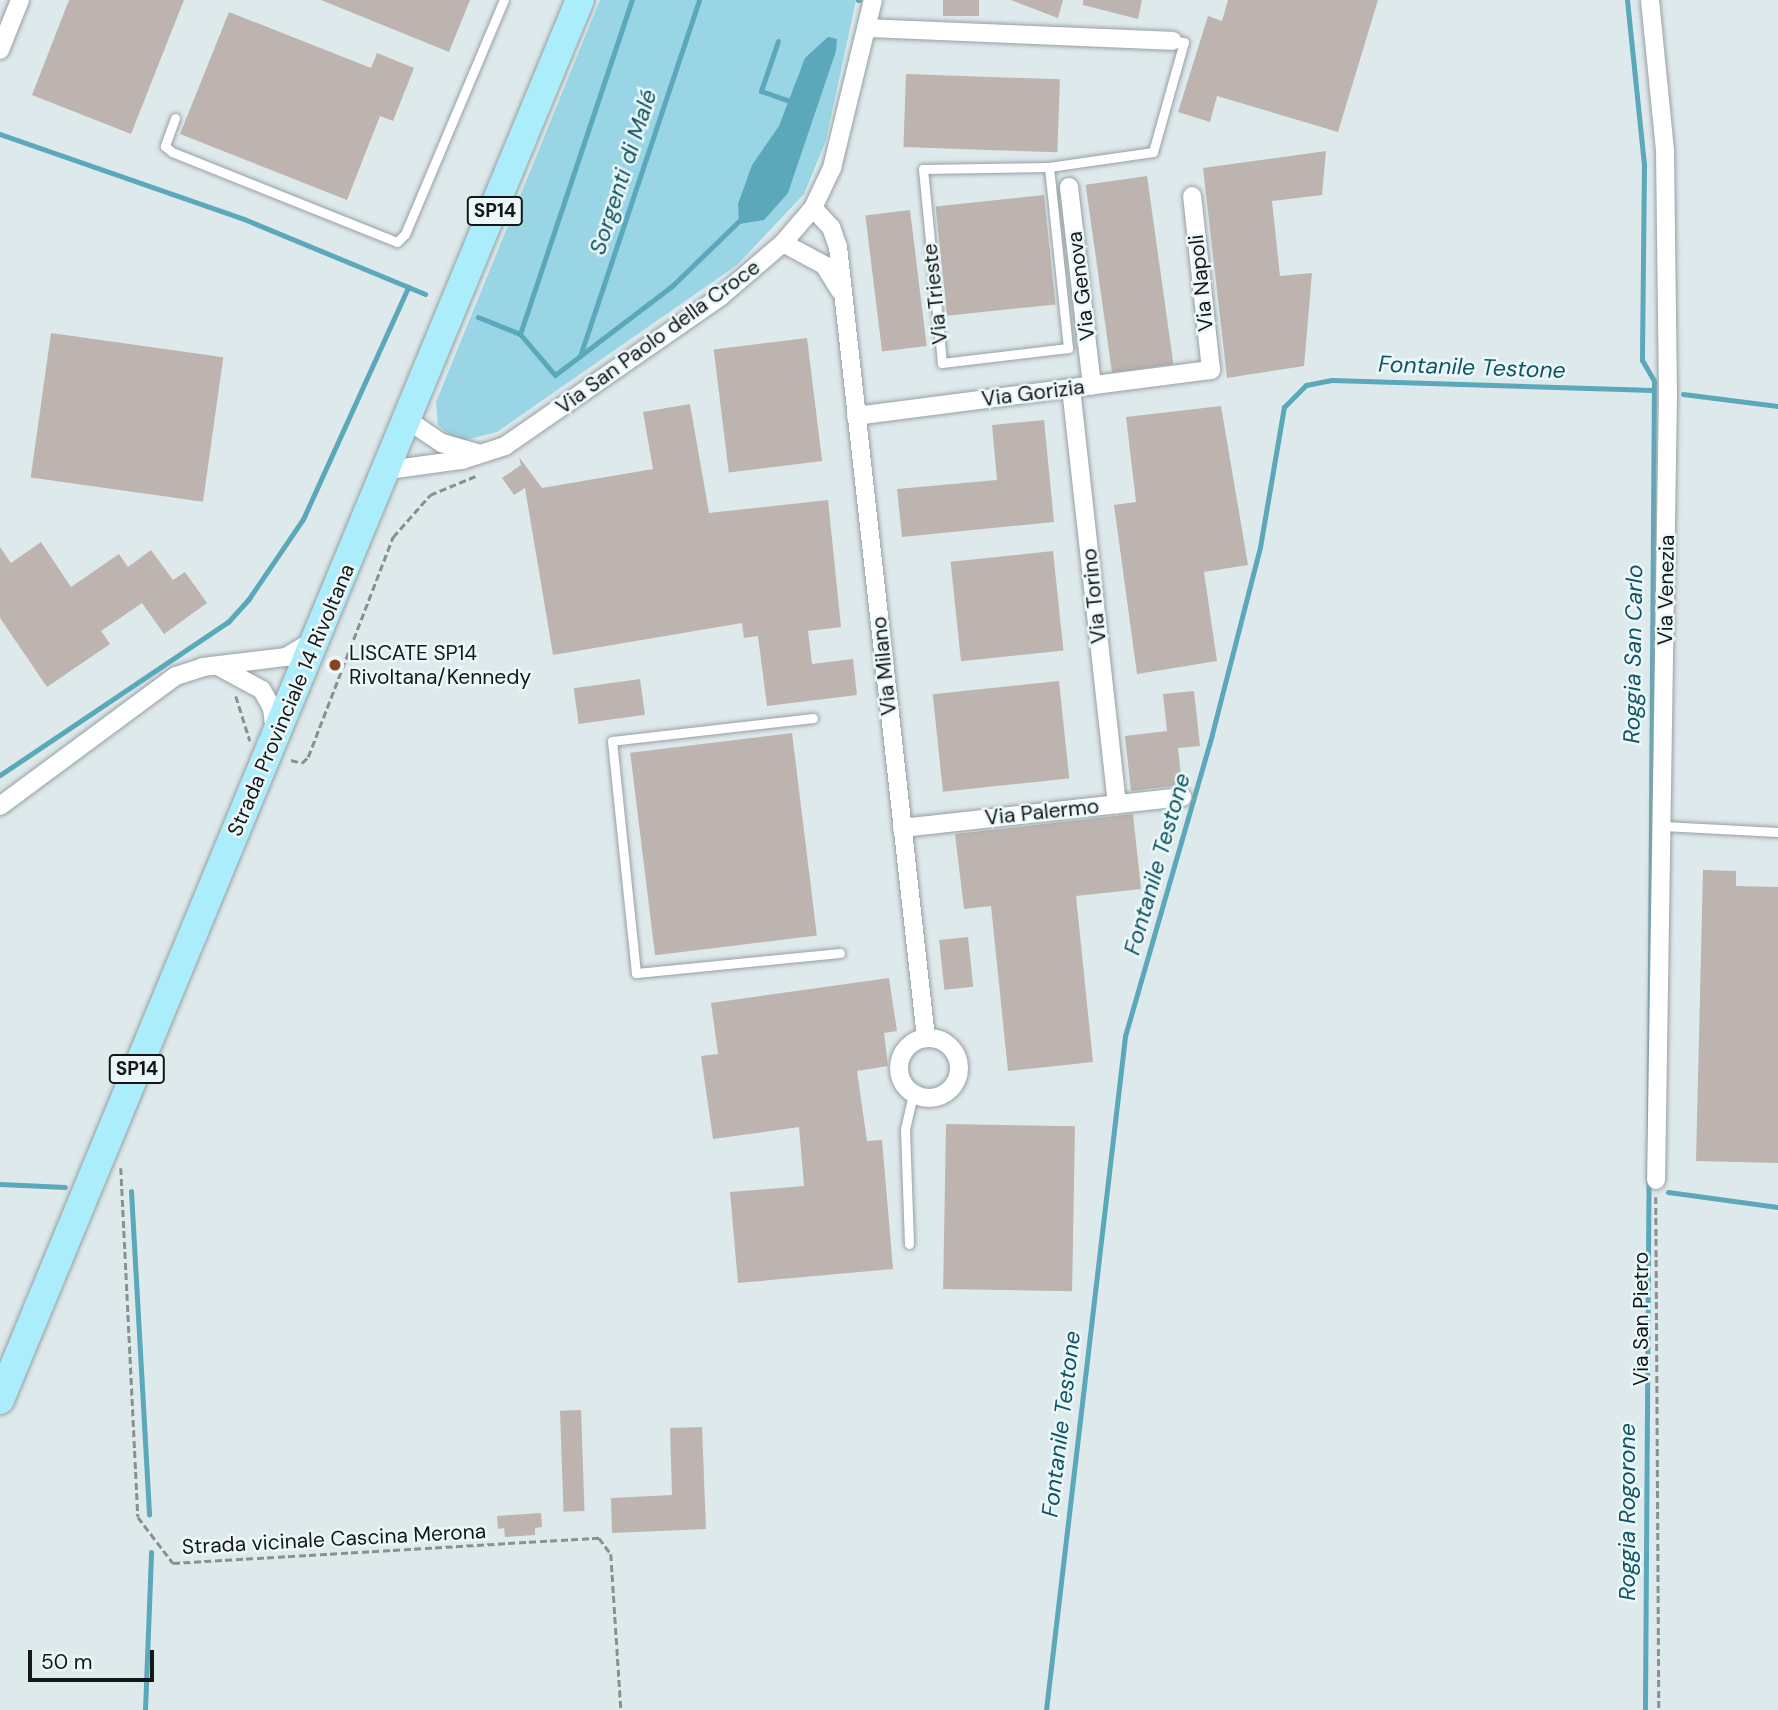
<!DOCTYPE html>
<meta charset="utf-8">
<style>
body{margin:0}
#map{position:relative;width:1778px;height:1710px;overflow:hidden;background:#dee9ec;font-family:"DM Sans",sans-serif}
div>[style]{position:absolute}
.green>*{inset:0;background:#99d5e4}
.water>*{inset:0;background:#5aa8ba}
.stream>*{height:5px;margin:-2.5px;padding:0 2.5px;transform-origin:2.5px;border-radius:2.5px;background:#5aa8ba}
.building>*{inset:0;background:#bdb4af;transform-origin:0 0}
.path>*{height:2.5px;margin-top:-1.25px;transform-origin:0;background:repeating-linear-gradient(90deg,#889092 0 7px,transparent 0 10.5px)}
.roads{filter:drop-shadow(0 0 2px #96a0a3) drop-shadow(0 0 2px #96a0a3)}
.lane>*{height:9px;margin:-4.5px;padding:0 4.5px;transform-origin:4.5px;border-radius:4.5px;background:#fff}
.street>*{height:18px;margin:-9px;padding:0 9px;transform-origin:9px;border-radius:9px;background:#fff}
.street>.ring{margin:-9px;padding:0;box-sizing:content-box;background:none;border:18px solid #fff;border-radius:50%}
.primary>*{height:28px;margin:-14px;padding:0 14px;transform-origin:14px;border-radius:14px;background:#abedfb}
.dots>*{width:19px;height:19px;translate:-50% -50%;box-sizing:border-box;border:4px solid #ebf7f9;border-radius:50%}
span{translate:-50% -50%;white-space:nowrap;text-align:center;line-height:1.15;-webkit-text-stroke:5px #ebf7f9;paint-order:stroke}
.shield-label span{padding:2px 5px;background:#ebf7f9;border:2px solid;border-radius:5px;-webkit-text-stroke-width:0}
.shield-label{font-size:19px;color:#131717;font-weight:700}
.street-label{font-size:21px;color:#131717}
.poi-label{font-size:21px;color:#131717}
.left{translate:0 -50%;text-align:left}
.water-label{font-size:23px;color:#0f5461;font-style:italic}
.scale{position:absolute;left:28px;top:1650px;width:126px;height:32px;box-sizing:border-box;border:4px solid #131717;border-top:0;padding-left:9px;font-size:21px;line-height:24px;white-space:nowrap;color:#131717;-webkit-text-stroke:5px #ebf7f9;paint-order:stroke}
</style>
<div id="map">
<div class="green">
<div style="clip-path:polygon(600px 0,856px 0,826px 140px,804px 194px,737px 265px,497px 432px,458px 442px,438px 425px,436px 402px)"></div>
</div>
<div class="water">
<div style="clip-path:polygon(828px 37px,837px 39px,836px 51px,788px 193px,764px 220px,739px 224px,738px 204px,752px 165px,779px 126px,805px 58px)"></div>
</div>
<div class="stream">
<div style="left:858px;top:0;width:1px"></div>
<div style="left:1627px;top:0;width:165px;rotate:84.1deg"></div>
<div style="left:1644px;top:164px;width:196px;rotate:90.6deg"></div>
<div style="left:1642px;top:360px;width:24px;rotate:60deg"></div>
<div style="left:1654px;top:381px;width:1329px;rotate:90.39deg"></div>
<div style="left:778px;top:41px;width:53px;rotate:108.8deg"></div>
<div style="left:761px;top:91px;width:37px;rotate:19deg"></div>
<div style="left:0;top:134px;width:258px;rotate:19.2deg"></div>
<div style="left:244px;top:219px;width:196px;rotate:22.5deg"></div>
<div style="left:478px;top:317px;width:45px;rotate:22deg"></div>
<div style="left:520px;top:334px;width:54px;rotate:49.5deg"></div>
<div style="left:555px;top:375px;width:147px;rotate:-37.3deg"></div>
<div style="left:672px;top:286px;width:98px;rotate:-44.2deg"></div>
<div style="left:520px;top:334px;width:352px;rotate:-71.5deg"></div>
<div style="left:580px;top:356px;width:375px;rotate:-71.5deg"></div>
<div style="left:1683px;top:394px;width:96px;rotate:7.2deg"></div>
<div style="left:0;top:775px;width:275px;rotate:-33.9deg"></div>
<div style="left:228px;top:622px;width:30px;rotate:-48deg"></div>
<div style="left:248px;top:600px;width:98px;rotate:-55.8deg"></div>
<div style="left:303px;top:519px;width:255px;rotate:-65.6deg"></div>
<div style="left:0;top:1184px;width:65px;rotate:2.6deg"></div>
<div style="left:131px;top:1191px;width:324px;rotate:86.8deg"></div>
<div style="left:1668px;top:1192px;width:111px;rotate:7.8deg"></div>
<div style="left:145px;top:1710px;width:158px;rotate:-87.8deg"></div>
<div style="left:1046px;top:1710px;width:679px;rotate:-83.31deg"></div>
<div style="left:1125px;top:1036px;width:314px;rotate:-73.9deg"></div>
<div style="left:1212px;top:734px;width:193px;rotate:-75.6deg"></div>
<div style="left:1260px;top:547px;width:142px;rotate:-80.3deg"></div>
<div style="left:1284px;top:407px;width:31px;rotate:-45deg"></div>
<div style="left:1306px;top:385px;width:26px;rotate:-11deg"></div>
<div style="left:1332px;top:380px;width:321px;rotate:1.8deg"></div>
</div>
<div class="building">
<div style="clip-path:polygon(69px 0,184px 0,131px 134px,32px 95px)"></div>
<div style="clip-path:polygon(321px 0,470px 0,449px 52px)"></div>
<div style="left:943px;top:0;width:36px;height:16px"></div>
<div style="clip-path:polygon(1011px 0,1063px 0,1058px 18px)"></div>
<div style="clip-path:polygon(1083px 0,1142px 0,1138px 19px,1083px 5px)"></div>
<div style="clip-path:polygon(1228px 0,1378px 0,1338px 132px,1217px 96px,1210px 122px,1178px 112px,1208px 16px,1222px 21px)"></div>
<div style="clip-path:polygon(229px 12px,371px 68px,377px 53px,414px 68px,393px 121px,380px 116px,347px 200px,180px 134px)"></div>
<div style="left:906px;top:74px;width:154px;height:73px;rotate:2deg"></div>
<div style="clip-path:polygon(1326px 151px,1322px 195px,1272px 201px,1280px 276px,1312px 273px,1304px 366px,1227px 378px,1203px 168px)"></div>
<div style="left:1147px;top:176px;width:190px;height:62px;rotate:82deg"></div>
<div style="left:1044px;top:195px;width:110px;height:109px;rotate:84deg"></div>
<div style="left:910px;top:210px;width:137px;height:45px;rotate:83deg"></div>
<div style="left:51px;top:333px;width:174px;height:146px;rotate:8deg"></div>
<div style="left:807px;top:338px;width:124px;height:94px;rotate:83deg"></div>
<div style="clip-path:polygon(690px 404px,709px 513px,828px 500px,841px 627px,808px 631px,812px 664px,853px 659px,857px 695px,767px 706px,758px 636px,744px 638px,742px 623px,553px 655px,525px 488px,514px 495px,502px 478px,521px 465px,519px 457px,542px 488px,653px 469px,643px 412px)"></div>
<div style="clip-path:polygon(1221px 406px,1248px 565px,1204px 572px,1217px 661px,1137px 674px,1114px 505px,1136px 502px,1126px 417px)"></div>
<div style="clip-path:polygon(1044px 420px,1054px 522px,902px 537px,897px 489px,997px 480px,992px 425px)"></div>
<div style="clip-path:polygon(41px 542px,71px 587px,119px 554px,128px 567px,151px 550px,173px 580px,185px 572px,207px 603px,164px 634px,142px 603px,101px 631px,110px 644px,47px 687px,0 618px,0 547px,11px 563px)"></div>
<div style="left:1053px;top:551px;width:100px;height:103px;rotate:84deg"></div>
<div style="left:640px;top:679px;width:36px;height:67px;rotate:82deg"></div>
<div style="left:1059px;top:681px;width:98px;height:127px;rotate:84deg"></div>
<div style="clip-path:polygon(1194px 691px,1200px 746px,1178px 748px,1182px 785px,1131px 791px,1125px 736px,1167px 731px,1163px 694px)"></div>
<div style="left:792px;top:733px;width:204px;height:163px;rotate:83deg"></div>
<div style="clip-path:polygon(1133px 814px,1141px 889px,1076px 896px,1093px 1062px,1008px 1071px,991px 906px,964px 909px,955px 834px)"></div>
<div style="clip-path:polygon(1703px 870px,1736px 871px,1736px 886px,1778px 887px,1778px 1163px,1696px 1161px)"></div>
<div style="left:968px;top:937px;width:50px;height:29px;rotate:84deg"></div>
<div style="clip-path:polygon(889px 978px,897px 1031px,884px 1033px,888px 1066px,857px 1071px,867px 1141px,882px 1140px,893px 1269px,738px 1283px,730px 1192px,804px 1186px,799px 1127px,713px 1139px,701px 1056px,718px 1054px,711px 1003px)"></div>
<div style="left:946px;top:1124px;width:129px;height:165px;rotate:1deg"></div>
<div style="left:581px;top:1410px;width:101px;height:21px;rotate:88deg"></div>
<div style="clip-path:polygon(702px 1427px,706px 1529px,612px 1533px,611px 1498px,672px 1495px,670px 1428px)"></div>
<div style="clip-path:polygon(541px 1513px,542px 1527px,535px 1528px,535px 1535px,505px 1537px,504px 1528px,498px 1529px,497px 1516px)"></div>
</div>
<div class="path">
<div style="left:236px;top:696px;width:47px;rotate:72.7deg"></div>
<div style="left:291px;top:760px;width:11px;rotate:15deg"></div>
<div style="left:302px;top:763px;width:8px;rotate:-45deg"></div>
<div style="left:308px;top:757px;width:236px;rotate:-68.9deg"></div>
<div style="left:393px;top:537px;width:56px;rotate:-48.6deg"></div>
<div style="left:430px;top:495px;width:52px;rotate:-22.6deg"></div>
<div style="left:121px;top:1168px;width:349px;rotate:87.2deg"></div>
<div style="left:138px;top:1517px;width:58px;rotate:52.7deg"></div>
<div style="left:173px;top:1563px;width:427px;rotate:-3.4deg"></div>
<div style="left:599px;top:1538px;width:20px;rotate:53deg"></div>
<div style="left:611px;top:1554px;width:156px;rotate:86.3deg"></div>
<div style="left:1656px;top:1197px;width:513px;rotate:89.66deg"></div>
</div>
<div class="roads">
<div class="lane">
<div style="left:175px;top:118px;width:30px;rotate:110deg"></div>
<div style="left:165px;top:146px;width:9px;rotate:41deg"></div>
<div style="left:172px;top:152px;width:242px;rotate:21.8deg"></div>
<div style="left:397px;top:242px;width:11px;rotate:-45deg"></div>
<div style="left:405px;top:234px;width:254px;rotate:-67.1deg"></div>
<div style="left:1049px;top:167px;width:182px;rotate:84deg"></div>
<div style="left:1068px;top:348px;width:127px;rotate:173.2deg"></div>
<div style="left:942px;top:363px;width:195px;rotate:-95.6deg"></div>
<div style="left:923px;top:169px;width:126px;rotate:-0.9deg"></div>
<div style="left:1049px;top:167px;width:105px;rotate:-8.2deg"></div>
<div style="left:1153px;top:152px;width:114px;rotate:-74.3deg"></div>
<div style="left:1184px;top:42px;width:11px;rotate:-175deg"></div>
<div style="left:813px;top:718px;width:202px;rotate:173.5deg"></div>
<div style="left:612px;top:741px;width:233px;rotate:84.1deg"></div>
<div style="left:636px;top:973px;width:205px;rotate:-5.6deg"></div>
<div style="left:1663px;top:826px;width:115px;rotate:3deg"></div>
<div style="left:909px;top:1244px;width:115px;rotate:-92deg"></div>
<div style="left:905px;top:1129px;width:37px;rotate:-77deg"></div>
</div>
<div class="street">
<div style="left:1650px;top:0;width:152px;rotate:84.3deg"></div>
<div style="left:1665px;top:151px;width:242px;rotate:89.3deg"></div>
<div style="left:1668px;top:393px;width:787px;rotate:90.87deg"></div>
<div style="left:867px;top:28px;width:306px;rotate:2.4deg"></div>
<div style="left:0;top:50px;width:54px;rotate:-68.2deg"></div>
<div style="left:1069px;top:187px;width:200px;rotate:83.4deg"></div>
<div style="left:813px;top:208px;width:26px;rotate:47deg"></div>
<div style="left:831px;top:227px;width:21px;rotate:71deg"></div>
<div style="left:838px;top:247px;width:796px;rotate:83.65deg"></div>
<div style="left:783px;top:243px;width:47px;rotate:28.2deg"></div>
<div style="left:824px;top:265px;width:31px;rotate:58deg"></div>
<div style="left:1071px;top:388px;width:419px;rotate:83.7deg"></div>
<div style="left:856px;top:416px;width:358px;rotate:-7.4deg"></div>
<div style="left:1211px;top:370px;width:175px;rotate:-96.2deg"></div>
<div style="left:409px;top:421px;width:40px;rotate:34deg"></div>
<div style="left:442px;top:443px;width:37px;rotate:16deg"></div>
<div style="left:388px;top:470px;width:75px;rotate:-7.7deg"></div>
<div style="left:462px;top:460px;width:45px;rotate:-18deg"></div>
<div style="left:505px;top:446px;width:262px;rotate:-34.7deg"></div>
<div style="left:720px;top:297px;width:83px;rotate:-40.6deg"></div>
<div style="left:783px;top:243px;width:46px;rotate:-49.4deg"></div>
<div style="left:813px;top:208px;width:44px;rotate:-64.6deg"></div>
<div style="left:832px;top:168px;width:173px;rotate:-76.3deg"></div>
<div style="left:218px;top:666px;width:50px;rotate:28.6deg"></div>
<div style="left:262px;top:690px;width:21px;rotate:61deg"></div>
<div style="left:272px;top:708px;width:23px;rotate:83deg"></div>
<div style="left:0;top:806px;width:219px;rotate:-36.5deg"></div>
<div style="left:176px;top:676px;width:28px;rotate:-18deg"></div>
<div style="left:203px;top:667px;width:84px;rotate:-6.9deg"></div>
<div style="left:286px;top:657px;width:33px;rotate:-31deg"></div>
<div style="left:902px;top:828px;width:282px;rotate:-6.3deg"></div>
<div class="ring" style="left:899px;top:1038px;width:42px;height:42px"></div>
</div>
<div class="primary">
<div style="left:0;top:1400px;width:1515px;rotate:-67.5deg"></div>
</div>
</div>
<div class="dots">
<div style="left:335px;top:665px;background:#89441d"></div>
</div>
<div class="shield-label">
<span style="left:495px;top:211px">SP14</span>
<span style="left:137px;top:1069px">SP14</span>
</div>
<div class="street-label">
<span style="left:1201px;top:283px;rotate:-96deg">Via Napoli</span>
<span style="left:1081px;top:286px;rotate:-97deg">Via Genova</span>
<span style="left:935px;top:294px;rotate:-96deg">Via Trieste</span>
<span style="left:658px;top:337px;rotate:-36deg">Via San Paolo della Croce</span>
<span style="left:1033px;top:393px;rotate:-7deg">Via Gorizia</span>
<span style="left:1666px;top:590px;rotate:-89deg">Via Venezia</span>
<span style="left:1094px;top:596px;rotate:-96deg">Via Torino</span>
<span style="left:884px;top:666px;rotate:-96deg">Via Milano</span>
<span style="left:291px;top:700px;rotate:-67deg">Strada Provinciale 14 Rivoltana</span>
<span style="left:1042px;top:812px;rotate:-6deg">Via Palermo</span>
<span style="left:1641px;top:1319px;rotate:-90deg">Via San Pietro</span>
<span style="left:334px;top:1539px;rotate:-3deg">Strada vicinale Cascina Merona</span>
</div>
<div class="poi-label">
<span class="left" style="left:349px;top:665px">LISCATE SP14<br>Rivoltana/Kennedy</span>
</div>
<div class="water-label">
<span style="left:623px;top:172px;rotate:-72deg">Sorgenti di Malé</span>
<span style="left:1472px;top:367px;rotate:2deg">Fontanile Testone</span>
<span style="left:1633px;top:654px;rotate:-89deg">Roggia San Carlo</span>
<span style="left:1157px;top:864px;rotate:-74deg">Fontanile Testone</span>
<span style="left:1061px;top:1424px;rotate:-83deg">Fontanile Testone</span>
<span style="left:1627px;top:1512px;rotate:-90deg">Roggia Rogorone</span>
</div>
<div class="scale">50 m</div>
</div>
